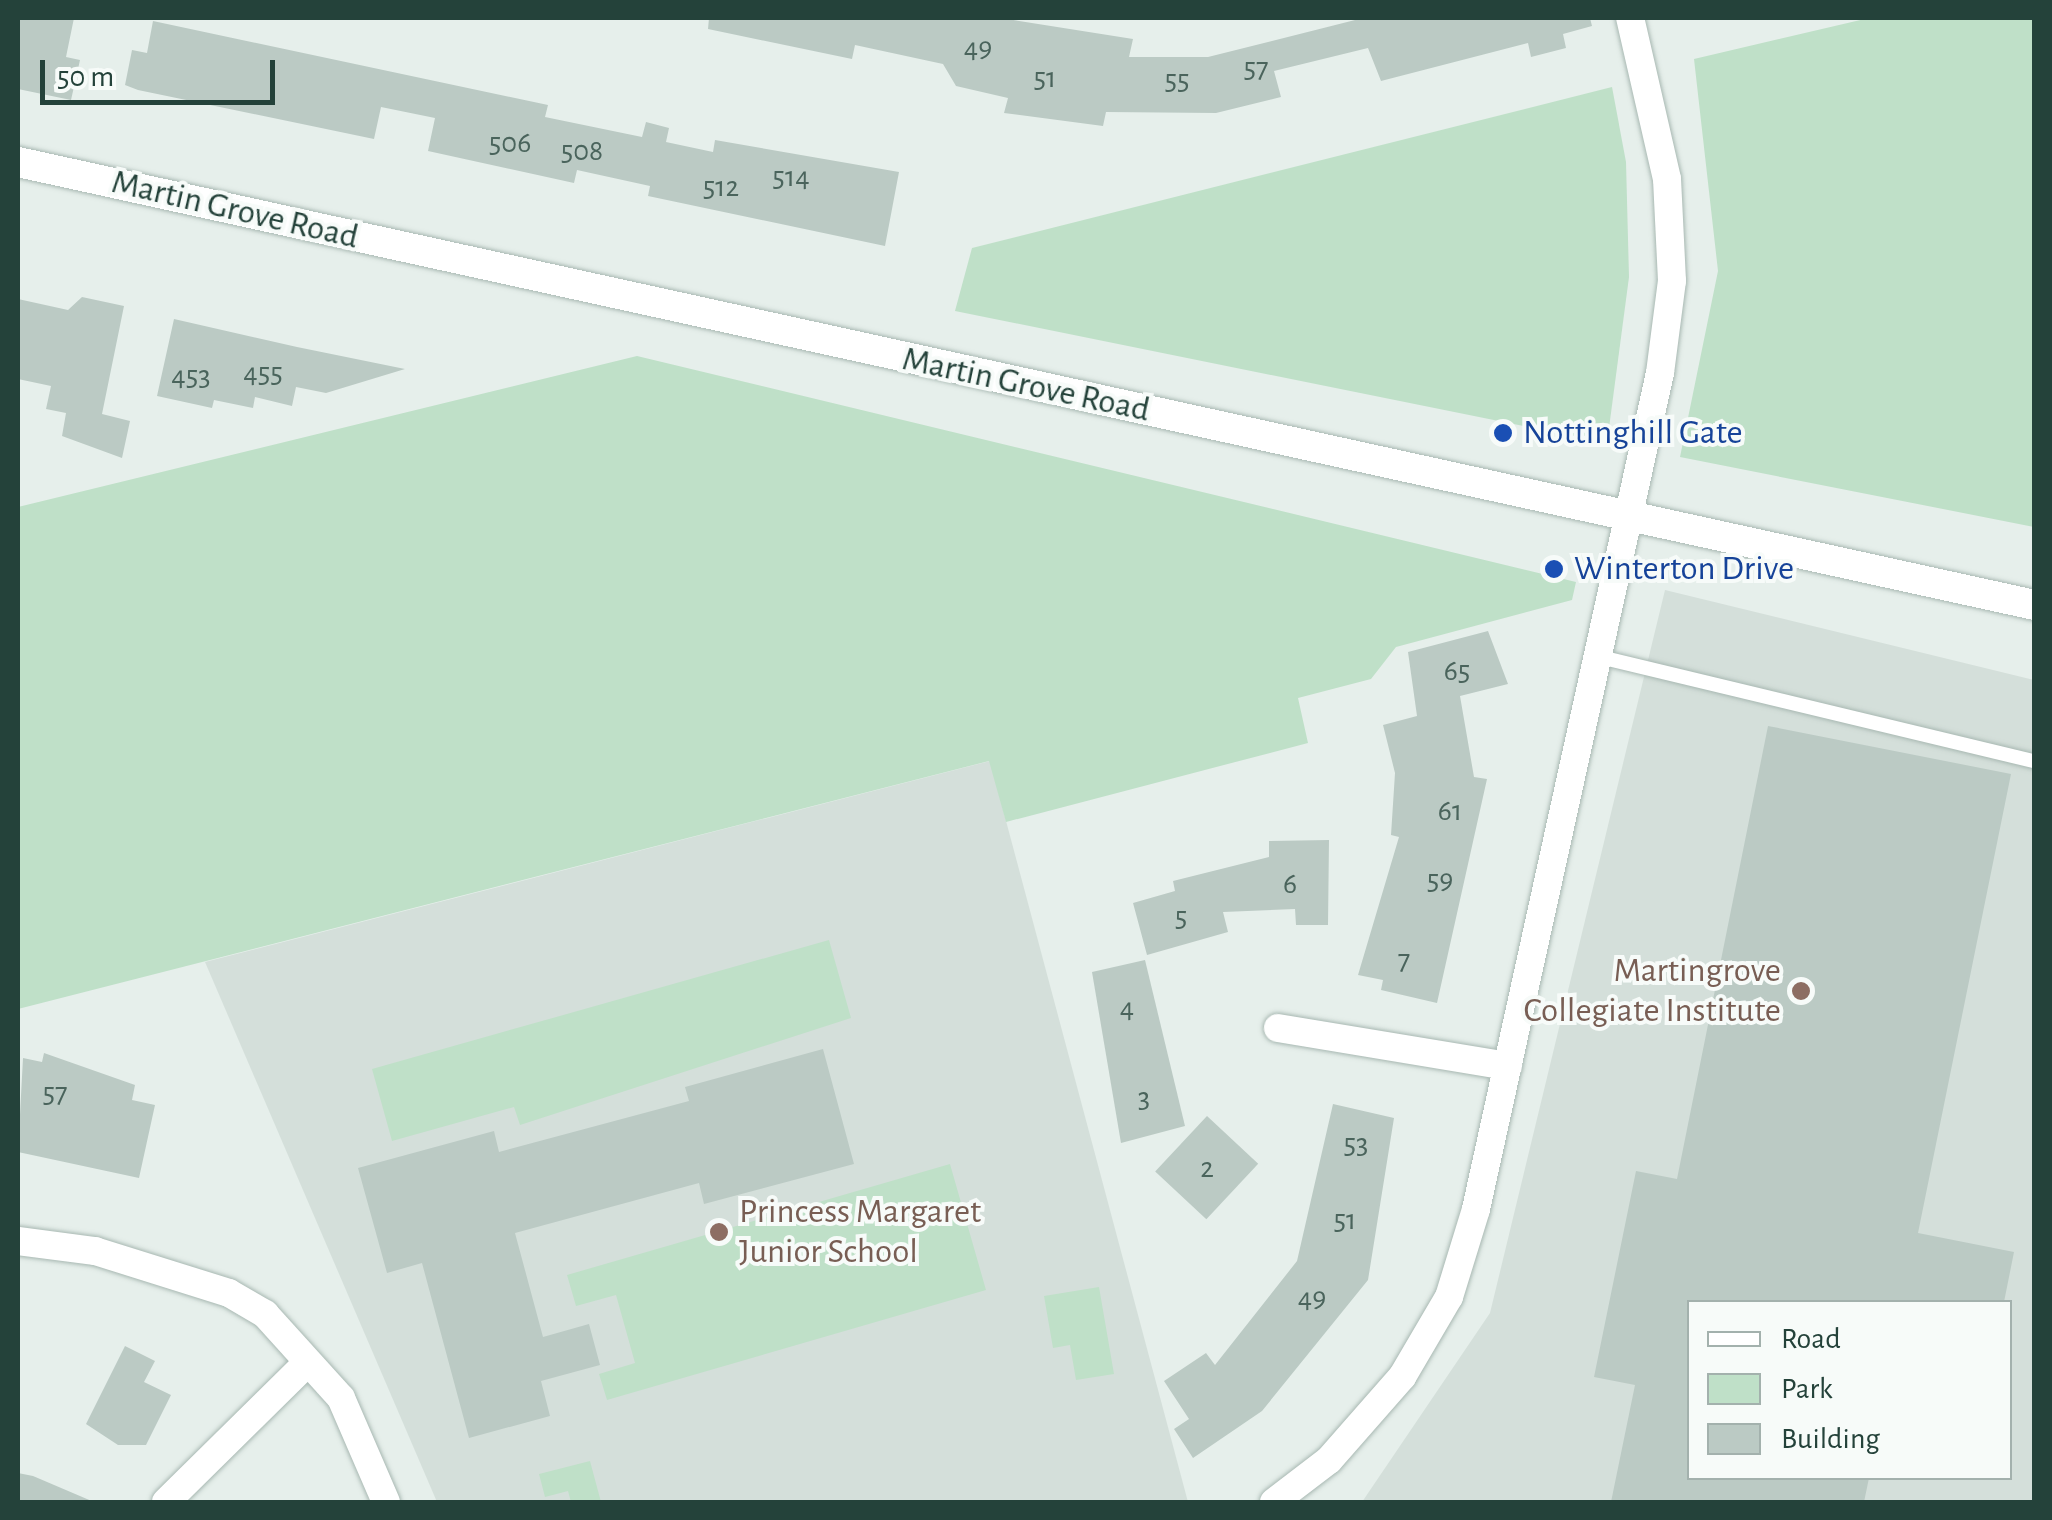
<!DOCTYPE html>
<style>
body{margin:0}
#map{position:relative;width:2052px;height:1520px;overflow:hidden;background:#e6efeb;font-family:"Alegreya Sans",sans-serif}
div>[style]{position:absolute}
.built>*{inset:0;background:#d4dfda}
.green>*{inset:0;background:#bfe0c8}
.building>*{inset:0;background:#bbcac4;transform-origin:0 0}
.roads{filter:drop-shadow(0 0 2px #a8b8b2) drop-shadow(0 0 2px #a8b8b2)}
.lane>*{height:14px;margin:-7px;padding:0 7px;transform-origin:7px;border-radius:7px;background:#fff}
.street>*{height:28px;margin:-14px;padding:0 14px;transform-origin:14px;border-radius:14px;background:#fff}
.secondary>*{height:30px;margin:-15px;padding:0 15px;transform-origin:15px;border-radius:15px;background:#fff}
.dots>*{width:28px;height:28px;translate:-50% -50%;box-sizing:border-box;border:5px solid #f7fbf9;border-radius:50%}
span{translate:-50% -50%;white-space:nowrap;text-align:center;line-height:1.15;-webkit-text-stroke:8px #f7fbf9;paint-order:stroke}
.number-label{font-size:30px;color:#4a645c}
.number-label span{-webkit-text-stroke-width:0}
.street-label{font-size:35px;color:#24423a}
.transit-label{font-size:35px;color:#164399}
.left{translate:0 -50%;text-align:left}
.education-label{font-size:35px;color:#785e54}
.right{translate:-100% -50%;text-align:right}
.frame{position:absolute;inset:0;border:20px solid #24423a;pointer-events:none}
.legend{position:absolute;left:1687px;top:1300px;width:325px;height:180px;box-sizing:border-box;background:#f7fbf9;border:2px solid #a3b1ad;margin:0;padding:12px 18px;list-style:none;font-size:30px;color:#24423a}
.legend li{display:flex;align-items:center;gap:20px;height:50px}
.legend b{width:50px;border:2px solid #a3b1ad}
.scale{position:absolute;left:40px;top:60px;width:235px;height:45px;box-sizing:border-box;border:5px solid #24423a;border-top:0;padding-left:12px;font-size:30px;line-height:35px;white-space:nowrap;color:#24423a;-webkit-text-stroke:8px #f7fbf9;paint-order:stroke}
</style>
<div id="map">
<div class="built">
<div style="clip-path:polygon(evenodd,1665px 590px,2034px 680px,2034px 1502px,1362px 1502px,1490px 1313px,1665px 590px,1690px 1302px,2010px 1302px,2010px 1478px,1690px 1478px,1690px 1302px)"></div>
<div style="clip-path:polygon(990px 761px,1188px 1502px,437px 1502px,205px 962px)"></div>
</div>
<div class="green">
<div style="clip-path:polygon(1869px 18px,2034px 18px,2034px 527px,1680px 457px,1718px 271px,1694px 59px)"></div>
<div style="clip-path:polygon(1612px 87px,1626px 162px,1629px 277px,1607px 443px,955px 311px,972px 248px)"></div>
<div style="clip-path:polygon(637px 356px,1576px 582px,1572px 600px,1396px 647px,1371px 679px,1298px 698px,1308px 743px,1006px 822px,989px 761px,18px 1009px,18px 507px)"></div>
<div style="clip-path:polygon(829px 940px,851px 1018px,520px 1125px,514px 1107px,392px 1141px,372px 1069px)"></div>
<div style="clip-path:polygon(950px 1164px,986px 1290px,607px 1400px,599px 1374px,635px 1363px,616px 1295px,576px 1306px,567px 1275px)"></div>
<div style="clip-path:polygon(1099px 1287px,1114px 1374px,1076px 1380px,1070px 1345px,1053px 1348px,1044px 1296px)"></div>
<div style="clip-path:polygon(590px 1461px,601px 1502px,571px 1502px,568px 1491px,545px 1497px,539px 1474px)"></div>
</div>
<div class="building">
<div style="clip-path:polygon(18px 18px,74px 18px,66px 57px,80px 60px,71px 100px,18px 89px)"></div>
<div style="clip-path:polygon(709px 18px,1001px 18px,1133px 39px,1129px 57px,1208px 57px,1363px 18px,1590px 18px,1592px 26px,1563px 34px,1566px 48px,1531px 57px,1528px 43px,1381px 81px,1368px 48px,1274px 71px,1281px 97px,1216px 113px,1106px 112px,1103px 126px,1004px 113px,1008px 98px,956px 86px,943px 64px,855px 45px,852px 59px,708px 29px)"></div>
<div style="clip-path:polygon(153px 21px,548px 105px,545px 117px,642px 137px,646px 122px,669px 128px,666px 142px,713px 152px,715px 140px,899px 172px,885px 246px,648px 196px,650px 186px,577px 170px,574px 183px,428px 151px,435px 118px,381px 107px,374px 139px,138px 90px,125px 85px,132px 50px,147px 53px)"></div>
<div style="clip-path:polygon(82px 297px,124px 306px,102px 414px,130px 421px,122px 458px,62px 436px,66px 413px,46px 409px,51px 386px,18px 379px,18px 299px,68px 310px)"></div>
<div style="clip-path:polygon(174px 319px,297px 347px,405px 369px,326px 393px,296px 387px,292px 406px,255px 397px,253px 408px,214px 400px,212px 408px,157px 396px)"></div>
<div style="clip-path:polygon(1488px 631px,1508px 684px,1460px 696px,1474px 777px,1487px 779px,1437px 1003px,1381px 990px,1383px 980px,1358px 975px,1399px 837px,1391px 835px,1395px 773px,1383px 725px,1417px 716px,1408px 652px)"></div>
<div style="clip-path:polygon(1768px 726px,2011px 774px,1918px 1233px,2014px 1252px,2004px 1302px,1690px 1302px,1690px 1478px,1869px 1478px,1864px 1502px,1611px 1502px,1635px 1385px,1594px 1377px,1636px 1171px,1677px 1179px)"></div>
<div style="clip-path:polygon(1329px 840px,1328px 925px,1296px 925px,1295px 909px,1223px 912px,1228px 932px,1147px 955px,1133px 903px,1175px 891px,1173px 881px,1269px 857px,1269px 841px)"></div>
<div style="clip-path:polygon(1145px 960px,1185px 1126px,1121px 1143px,1092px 972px)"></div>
<div style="clip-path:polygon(823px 1049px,854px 1164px,704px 1204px,699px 1183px,515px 1233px,543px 1337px,589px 1324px,600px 1365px,541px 1381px,550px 1416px,469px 1438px,422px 1263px,387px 1273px,358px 1168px,494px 1131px,499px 1152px,689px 1101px,685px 1087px)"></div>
<div style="clip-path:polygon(44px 1053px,135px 1085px,132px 1100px,155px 1105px,139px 1178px,18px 1152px,23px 1058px,42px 1062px)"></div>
<div style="clip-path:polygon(1333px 1104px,1394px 1118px,1368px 1280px,1262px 1411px,1193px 1458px,1174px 1429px,1189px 1419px,1164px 1381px,1206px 1353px,1215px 1365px,1297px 1261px)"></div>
<div style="left:1207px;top:1116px;width:70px;height:76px;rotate:43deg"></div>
<div style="clip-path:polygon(125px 1346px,155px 1361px,144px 1382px,171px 1395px,146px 1445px,118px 1445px,86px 1424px)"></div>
<div style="clip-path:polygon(18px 1473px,33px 1476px,94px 1502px,18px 1502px)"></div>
</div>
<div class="roads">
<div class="lane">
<div style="left:1596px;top:656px;width:450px;rotate:13.5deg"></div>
</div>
<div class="street">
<div style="left:1278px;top:1028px;width:233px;rotate:9.4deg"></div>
<div style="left:18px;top:1241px;width:78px;rotate:7.4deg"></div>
<div style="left:95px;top:1251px;width:140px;rotate:17.4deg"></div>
<div style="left:229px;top:1293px;width:42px;rotate:30.3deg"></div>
<div style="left:265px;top:1314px;width:113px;rotate:47.9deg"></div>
<div style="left:341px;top:1398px;width:113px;rotate:66.6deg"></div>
<div style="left:166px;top:1502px;width:199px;rotate:-44.6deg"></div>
<div style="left:1274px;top:1502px;width:69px;rotate:-37.4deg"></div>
<div style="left:1329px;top:1460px;width:111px;rotate:-48.7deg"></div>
<div style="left:1402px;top:1377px;width:93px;rotate:-59.6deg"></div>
<div style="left:1449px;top:1297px;width:92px;rotate:-72.9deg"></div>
<div style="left:1476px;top:1209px;width:856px;rotate:-77.59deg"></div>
<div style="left:1660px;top:373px;width:93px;rotate:-82.6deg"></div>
<div style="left:1672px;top:281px;width:102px;rotate:-92.8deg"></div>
<div style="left:1667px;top:179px;width:165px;rotate:-102.9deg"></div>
</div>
<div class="secondary">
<div style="left:18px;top:162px;width:2064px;rotate:12.39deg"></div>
</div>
</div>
<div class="dots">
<div style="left:1503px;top:433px;background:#1a4fb4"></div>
<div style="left:1554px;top:569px;background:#1a4fb4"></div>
<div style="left:1801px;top:991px;background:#8d6e63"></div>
<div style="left:719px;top:1232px;background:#8d6e63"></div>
</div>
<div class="number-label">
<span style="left:978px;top:48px">49</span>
<span style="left:1256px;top:68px">57</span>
<span style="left:1045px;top:78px">51</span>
<span style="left:1177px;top:80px">55</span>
<span style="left:510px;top:143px">506</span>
<span style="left:582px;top:151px">508</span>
<span style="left:791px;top:177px">514</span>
<span style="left:721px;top:187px">512</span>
<span style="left:263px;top:373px">455</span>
<span style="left:191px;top:376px">453</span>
<span style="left:1457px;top:671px">65</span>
<span style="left:1450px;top:811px">61</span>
<span style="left:1440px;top:880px">59</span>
<span style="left:1290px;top:884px">6</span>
<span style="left:1181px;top:917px">5</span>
<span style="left:1404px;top:960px">7</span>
<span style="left:1127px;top:1008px">4</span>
<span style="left:55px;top:1093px">57</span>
<span style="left:1144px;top:1098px">3</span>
<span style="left:1356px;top:1144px">53</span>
<span style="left:1207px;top:1168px">2</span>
<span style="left:1345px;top:1220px">51</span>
<span style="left:1312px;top:1298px">49</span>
</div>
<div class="street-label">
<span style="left:235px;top:210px;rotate:13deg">Martin Grove Road</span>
<span style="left:1026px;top:385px;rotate:12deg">Martin Grove Road</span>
</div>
<div class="transit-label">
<span class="left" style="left:1523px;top:433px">Nottinghill Gate</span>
<span class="left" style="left:1574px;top:569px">Winterton Drive</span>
</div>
<div class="education-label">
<span class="right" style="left:1781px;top:991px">Martingrove<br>Collegiate Institute</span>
<span class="left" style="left:739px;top:1232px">Princess Margaret<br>Junior School</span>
</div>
<div class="frame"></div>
<ul class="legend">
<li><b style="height:12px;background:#fff"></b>Road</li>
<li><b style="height:28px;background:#bfe0c8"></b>Park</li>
<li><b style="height:28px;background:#bbcac4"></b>Building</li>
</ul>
<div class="scale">50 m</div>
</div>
